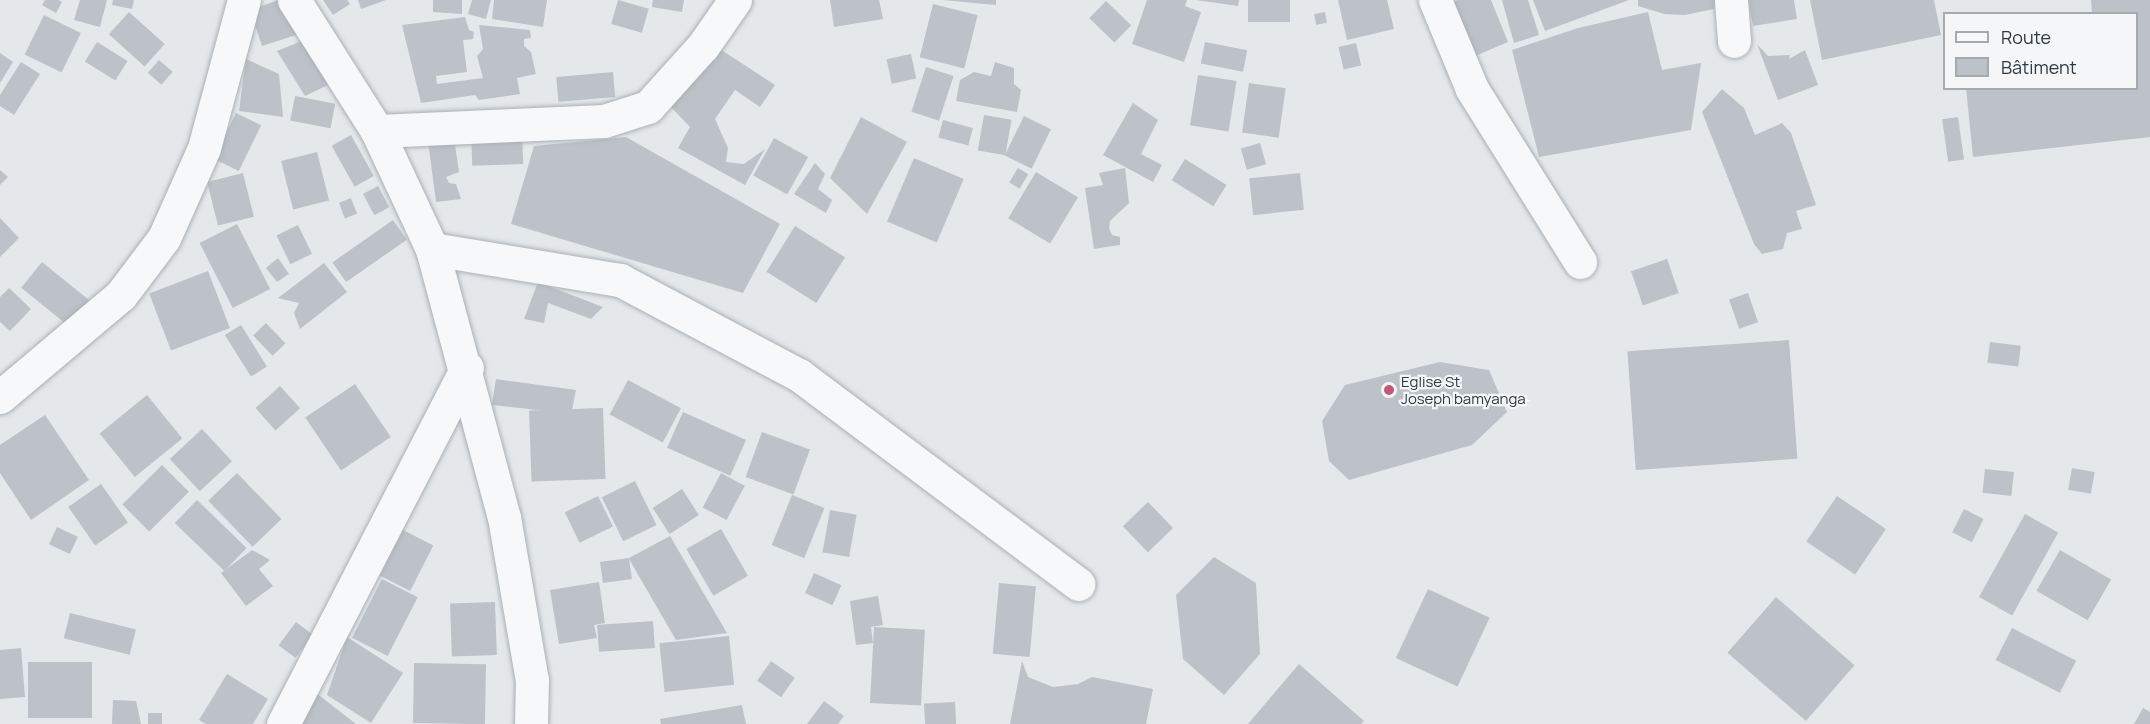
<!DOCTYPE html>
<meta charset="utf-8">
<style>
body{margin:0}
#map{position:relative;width:2150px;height:724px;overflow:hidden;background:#e4e8eb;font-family:Manrope,sans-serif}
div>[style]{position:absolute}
.building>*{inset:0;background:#bcc2c7;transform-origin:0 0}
.roads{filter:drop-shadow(0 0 2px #aab0b5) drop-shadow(0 0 2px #aab0b5)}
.minor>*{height:33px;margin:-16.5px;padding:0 16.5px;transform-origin:16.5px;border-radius:16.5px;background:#f7f8f9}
.dots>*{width:16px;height:16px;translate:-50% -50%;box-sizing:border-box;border:3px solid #f4f6f8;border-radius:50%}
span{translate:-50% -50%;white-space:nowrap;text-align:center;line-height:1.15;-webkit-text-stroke:4.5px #f4f6f8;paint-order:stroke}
.poi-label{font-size:15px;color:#2e3941}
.left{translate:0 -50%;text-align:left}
.legend{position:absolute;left:1943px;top:12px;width:195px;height:78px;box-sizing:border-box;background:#f4f6f8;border:2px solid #a5aaaf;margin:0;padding:8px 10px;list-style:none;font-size:18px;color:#2e3941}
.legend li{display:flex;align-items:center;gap:12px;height:30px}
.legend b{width:30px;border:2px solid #a5aaaf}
</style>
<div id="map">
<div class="building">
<div style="clip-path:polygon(45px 0,58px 0,62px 2px,56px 13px,42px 5px)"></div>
<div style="clip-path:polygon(80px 0,107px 0,100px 27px,74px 20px)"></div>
<div style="clip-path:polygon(113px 0,134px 0,132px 9px,112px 5px)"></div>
<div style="clip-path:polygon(279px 0,299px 34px,262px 46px,250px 10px)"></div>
<div style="clip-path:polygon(323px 0,347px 0,350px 4px,333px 15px)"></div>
<div style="clip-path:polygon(358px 0,386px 0,361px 9px)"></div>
<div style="clip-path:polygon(433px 0,462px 0,462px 14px,433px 12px)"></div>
<div style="clip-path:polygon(472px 0,491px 0,486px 19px,468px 14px)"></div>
<div style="clip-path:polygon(494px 0,547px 0,543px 27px,492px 19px)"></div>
<div style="left:618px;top:0;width:32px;height:25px;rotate:16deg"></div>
<div style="clip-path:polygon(653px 0,684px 0,682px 12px,652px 7px)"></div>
<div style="clip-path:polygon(830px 0,879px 0,883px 19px,834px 27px)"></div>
<div style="clip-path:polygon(943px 0,996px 0,996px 5px)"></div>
<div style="clip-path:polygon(1147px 0,1187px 0,1185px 6px,1201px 12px,1184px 62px,1132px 44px)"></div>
<div style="clip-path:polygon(1196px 0,1239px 0,1238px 6px)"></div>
<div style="left:1248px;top:0;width:42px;height:22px"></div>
<div style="clip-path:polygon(1338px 0,1387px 0,1394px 29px,1347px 40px)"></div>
<div style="clip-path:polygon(1458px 0,1491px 0,1508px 42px,1475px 56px,1453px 2px)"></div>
<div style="clip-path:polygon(1502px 0,1528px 0,1539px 35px,1514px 43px)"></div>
<div style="clip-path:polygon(1533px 0,1629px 0,1545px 31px)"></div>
<div style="clip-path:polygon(1638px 0,1716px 0,1714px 9px,1685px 15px,1664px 14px,1638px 6px)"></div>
<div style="clip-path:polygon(1748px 0,1794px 0,1797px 19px,1753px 26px)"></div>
<div style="clip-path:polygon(1810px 0,1934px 0,1941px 35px,1822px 60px)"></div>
<div style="clip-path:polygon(2091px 0,2150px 0,2150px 137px,1973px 157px,1966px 88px,2136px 88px,2136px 14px,2092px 14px)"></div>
<div style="left:1106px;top:1px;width:35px;height:24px;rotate:44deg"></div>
<div style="left:933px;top:4px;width:46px;height:55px;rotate:14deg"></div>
<div style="left:129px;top:12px;width:48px;height:30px;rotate:42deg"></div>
<div style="left:1325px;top:12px;width:11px;height:11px;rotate:80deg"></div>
<div style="clip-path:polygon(1648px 12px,1662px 70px,1701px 63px,1691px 130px,1539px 157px,1512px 50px,1578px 28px)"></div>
<div style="left:44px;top:15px;width:41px;height:44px;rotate:26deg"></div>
<div style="clip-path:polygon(465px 17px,469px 30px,474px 32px,473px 39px,463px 40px,467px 72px,436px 76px,437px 84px,483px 78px,477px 56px,483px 49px,479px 25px,530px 30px,531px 38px,524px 39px,524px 46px,531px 52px,536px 74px,517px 78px,520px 94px,479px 100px,475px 95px,421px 103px,402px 25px)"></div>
<div style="clip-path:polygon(304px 40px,332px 83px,305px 96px,277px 51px)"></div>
<div style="left:97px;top:42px;width:36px;height:23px;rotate:32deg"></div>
<div style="left:1205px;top:42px;width:43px;height:22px;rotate:11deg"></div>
<div style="left:1356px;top:43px;width:23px;height:18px;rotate:77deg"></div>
<div style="clip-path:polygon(712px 44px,775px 85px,760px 107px,735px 90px,715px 119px,728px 148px,726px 162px,744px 164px,765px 149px,745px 185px,678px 148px,690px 127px,671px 107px)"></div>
<div style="clip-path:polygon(1757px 44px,1768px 56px,1790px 55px,1789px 59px,1805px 50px,1818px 85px,1778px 100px)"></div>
<div style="clip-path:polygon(0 53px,13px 62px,0 83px)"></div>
<div style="left:911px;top:54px;width:25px;height:25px;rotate:78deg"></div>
<div style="clip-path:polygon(246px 59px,279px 74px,283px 117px,239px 111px)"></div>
<div style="left:159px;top:60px;width:18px;height:17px;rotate:41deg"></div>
<div style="clip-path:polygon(21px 62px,40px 74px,14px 115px,0 106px,0 95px)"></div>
<div style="clip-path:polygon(995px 62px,1014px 68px,1014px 84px,1021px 90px,1017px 112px,956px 101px,960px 80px,974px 72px,991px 76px)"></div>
<div style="left:926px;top:67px;width:29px;height:47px;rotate:18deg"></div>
<div style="left:613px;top:72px;width:25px;height:57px;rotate:85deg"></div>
<div style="left:1198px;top:75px;width:39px;height:51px;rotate:9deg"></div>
<div style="left:1249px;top:83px;width:37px;height:50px;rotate:8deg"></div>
<div style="clip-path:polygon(1722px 89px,1744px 108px,1755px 135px,1782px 123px,1791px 133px,1816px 205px,1796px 211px,1802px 229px,1787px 233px,1783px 249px,1762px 254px,1754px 244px,1702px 112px)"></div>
<div style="left:295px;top:96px;width:41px;height:25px;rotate:11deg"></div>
<div style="clip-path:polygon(1133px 103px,1158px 120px,1141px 154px,1162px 165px,1153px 182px,1103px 155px)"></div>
<div style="left:236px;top:113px;width:28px;height:51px;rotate:26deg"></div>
<div style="left:984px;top:115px;width:28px;height:36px;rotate:10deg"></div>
<div style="left:1024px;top:116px;width:30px;height:44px;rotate:26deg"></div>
<div style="clip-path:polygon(861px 117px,907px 142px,867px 214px,830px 178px)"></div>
<div style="left:1958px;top:117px;width:43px;height:16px;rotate:82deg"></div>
<div style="left:943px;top:120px;width:31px;height:18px;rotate:15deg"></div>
<div style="left:522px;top:129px;width:35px;height:51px;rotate:88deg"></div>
<div style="left:351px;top:135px;width:47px;height:22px;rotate:61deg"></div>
<div style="clip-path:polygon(626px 137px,780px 224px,743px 293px,511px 224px,534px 146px)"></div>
<div style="clip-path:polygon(454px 138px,459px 172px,446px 177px,449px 183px,456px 184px,461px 199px,436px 202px,428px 141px)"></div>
<div style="left:774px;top:138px;width:39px;height:43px;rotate:29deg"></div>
<div style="left:1260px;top:143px;width:22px;height:20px;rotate:74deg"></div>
<div style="left:317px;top:152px;width:50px;height:37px;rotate:76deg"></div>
<div style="left:914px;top:158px;width:54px;height:69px;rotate:23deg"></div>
<div style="left:1185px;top:159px;width:49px;height:25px;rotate:32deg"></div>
<div style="clip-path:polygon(815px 163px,825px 174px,818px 189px,832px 200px,826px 213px,794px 194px)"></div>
<div style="left:1018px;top:168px;width:12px;height:17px;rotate:31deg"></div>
<div style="clip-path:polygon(1125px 168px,1129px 203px,1110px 221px,1109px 228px,1112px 235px,1120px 237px,1120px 245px,1094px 249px,1085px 188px,1103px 185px,1099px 173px)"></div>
<div style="clip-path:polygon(0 170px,8px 177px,0 185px)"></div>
<div style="left:1036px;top:172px;width:49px;height:54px;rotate:31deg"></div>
<div style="left:243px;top:173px;width:45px;height:37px;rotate:76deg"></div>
<div style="left:1300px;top:173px;width:37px;height:51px;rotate:84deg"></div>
<div style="left:378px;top:186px;width:24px;height:17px;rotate:62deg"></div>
<div style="left:351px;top:198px;width:17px;height:13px;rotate:69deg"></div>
<div style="clip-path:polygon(0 218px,19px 238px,0 257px)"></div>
<div style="left:393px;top:220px;width:24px;height:74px;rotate:55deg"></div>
<div style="left:237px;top:224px;width:73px;height:42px;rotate:63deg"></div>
<div style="left:298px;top:225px;width:32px;height:24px;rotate:64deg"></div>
<div style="left:795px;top:226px;width:59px;height:54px;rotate:32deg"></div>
<div style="clip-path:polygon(278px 258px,289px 274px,277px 282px,266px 268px)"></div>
<div style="left:1667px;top:259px;width:36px;height:38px;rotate:71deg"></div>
<div style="left:42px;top:262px;width:68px;height:33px;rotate:39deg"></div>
<div style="clip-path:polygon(324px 263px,347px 292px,300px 329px,294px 313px,299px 303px,278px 298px)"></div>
<div style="left:208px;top:271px;width:61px;height:63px;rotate:69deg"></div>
<div style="clip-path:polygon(538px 282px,603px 307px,591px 319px,548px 303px,544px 323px,524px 319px)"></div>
<div style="clip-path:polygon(9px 288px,31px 309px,10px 331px,0 322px,0 297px)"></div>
<div style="left:1748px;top:293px;width:31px;height:20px;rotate:71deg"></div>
<div style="left:266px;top:323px;width:28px;height:18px;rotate:46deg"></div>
<div style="left:241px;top:325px;width:49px;height:19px;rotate:58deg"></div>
<div style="left:1789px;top:340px;width:119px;height:162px;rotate:86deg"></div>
<div style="left:1990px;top:342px;width:31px;height:21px;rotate:7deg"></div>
<div style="clip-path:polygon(1440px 362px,1489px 370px,1507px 412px,1472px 445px,1349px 480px,1329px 461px,1322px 421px,1345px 385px)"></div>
<div style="clip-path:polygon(496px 379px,576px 390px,572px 410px,556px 412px,492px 405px)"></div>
<div style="left:628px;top:380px;width:60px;height:39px;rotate:28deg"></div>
<div style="left:355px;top:384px;width:64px;height:60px;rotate:56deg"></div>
<div style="left:280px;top:386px;width:30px;height:33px;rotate:48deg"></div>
<div style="left:147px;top:395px;width:56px;height:61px;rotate:51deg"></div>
<div style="left:603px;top:408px;width:71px;height:74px;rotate:88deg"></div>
<div style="left:683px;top:412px;width:69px;height:39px;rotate:24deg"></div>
<div style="clip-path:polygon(45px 415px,89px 480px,31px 520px,0 473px,0 445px)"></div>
<div style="left:202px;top:429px;width:44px;height:44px;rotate:47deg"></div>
<div style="left:762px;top:432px;width:51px;height:48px;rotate:20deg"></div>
<div style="left:162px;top:465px;width:38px;height:56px;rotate:45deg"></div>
<div style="left:2072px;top:468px;width:23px;height:22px;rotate:10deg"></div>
<div style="left:1985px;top:469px;width:29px;height:24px;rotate:6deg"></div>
<div style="left:237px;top:473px;width:64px;height:40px;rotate:46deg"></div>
<div style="left:721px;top:473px;width:27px;height:39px;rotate:28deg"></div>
<div style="left:635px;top:481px;width:49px;height:37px;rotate:64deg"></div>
<div style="left:101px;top:484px;width:47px;height:40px;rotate:55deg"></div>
<div style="left:682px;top:489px;width:31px;height:35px;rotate:57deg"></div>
<div style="left:792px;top:495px;width:35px;height:54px;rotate:22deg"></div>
<div style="left:598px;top:496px;width:34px;height:37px;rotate:64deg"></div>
<div style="left:1837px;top:496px;width:59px;height:55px;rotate:34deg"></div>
<div style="left:197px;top:500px;width:69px;height:32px;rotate:44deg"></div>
<div style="left:1148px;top:502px;width:36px;height:35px;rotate:46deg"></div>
<div style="left:1964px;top:509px;width:22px;height:26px;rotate:27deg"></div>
<div style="left:830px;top:510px;width:27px;height:43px;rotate:10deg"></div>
<div style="left:2025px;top:514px;width:38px;height:95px;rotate:29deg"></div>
<div style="left:57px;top:527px;width:23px;height:19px;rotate:25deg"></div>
<div style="left:721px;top:529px;width:54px;height:40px;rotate:60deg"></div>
<div style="left:403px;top:530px;width:34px;height:51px;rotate:27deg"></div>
<div style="clip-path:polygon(670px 536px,727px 633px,676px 640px,629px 559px,632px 579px,603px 583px,600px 562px,629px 558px)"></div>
<div style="clip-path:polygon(252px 550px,270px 560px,259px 569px,273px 586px,246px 606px,221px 573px)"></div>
<div style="left:2060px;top:550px;width:59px;height:47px;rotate:30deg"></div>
<div style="clip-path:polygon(1214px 557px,1256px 583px,1260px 654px,1224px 695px,1183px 659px,1176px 595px)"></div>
<div style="left:814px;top:573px;width:30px;height:22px;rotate:24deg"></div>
<div style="left:382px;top:579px;width:40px;height:66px;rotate:27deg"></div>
<div style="clip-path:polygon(599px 582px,605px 623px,594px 625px,597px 638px,559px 644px,550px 590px)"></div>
<div style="left:999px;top:583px;width:37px;height:71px;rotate:5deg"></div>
<div style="left:1428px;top:589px;width:68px;height:76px;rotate:25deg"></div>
<div style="clip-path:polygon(878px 596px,883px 625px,871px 627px,873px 643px,856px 645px,850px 601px)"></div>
<div style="left:1776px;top:597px;width:104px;height:74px;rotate:41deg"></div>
<div style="left:495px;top:602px;width:53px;height:45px;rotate:88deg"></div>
<div style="left:70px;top:613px;width:68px;height:26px;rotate:14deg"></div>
<div style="left:653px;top:621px;width:27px;height:56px;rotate:86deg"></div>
<div style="left:296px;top:622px;width:21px;height:29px;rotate:37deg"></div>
<div style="left:874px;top:627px;width:51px;height:76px;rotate:3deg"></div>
<div style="left:2012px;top:628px;width:72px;height:36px;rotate:27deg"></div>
<div style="left:729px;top:636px;width:49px;height:70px;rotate:84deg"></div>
<div style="clip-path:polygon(347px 637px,403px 673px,371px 723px,327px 695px)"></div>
<div style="clip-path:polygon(21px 648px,25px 697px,0 699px,0 650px)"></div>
<div style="left:771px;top:661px;width:29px;height:24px;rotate:35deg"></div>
<div style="clip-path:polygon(1022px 661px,1028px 677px,1053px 687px,1078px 684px,1092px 677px,1153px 689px,1146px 724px,1010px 724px)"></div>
<div style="left:28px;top:662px;width:64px;height:56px"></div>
<div style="left:414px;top:663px;width:72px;height:60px;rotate:1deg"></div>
<div style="clip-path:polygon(1299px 664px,1364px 721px,1361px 724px,1248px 724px)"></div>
<div style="clip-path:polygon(227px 674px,268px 699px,253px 724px,206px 724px,199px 720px)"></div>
<div style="clip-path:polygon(311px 689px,356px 724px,284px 724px)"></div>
<div style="clip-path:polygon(113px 700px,136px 701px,141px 724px,112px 724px)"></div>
<div style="clip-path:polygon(824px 701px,844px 716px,838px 724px,807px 724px)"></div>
<div style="left:955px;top:702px;width:22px;height:31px;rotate:87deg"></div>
<div style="clip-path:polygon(742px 705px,746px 724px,661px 724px,660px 719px)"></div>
<div style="clip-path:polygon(2143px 708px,2150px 712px,2150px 724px,2134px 724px)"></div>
<div style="left:148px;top:713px;width:14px;height:11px"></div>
</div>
<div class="roads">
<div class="minor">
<div style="left:294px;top:0;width:155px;rotate:57.6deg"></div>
<div style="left:377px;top:131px;width:130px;rotate:65deg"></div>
<div style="left:432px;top:249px;width:278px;rotate:75deg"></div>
<div style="left:504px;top:517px;width:165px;rotate:80.3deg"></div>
<div style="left:532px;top:680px;width:44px;rotate:91.3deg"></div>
<div style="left:1435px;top:0;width:96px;rotate:67.4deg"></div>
<div style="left:1472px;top:89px;width:204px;rotate:58deg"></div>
<div style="left:1731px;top:0;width:41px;rotate:85.8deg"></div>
<div style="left:377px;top:131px;width:227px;rotate:-2.5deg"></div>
<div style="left:604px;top:121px;width:46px;rotate:-17.7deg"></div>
<div style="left:648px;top:107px;width:82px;rotate:-48deg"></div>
<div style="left:703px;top:46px;width:56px;rotate:-55.2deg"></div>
<div style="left:432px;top:249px;width:191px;rotate:9.4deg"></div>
<div style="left:620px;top:280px;width:203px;rotate:28deg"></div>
<div style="left:799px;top:375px;width:349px;rotate:36.8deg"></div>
<div style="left:0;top:397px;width:158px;rotate:-40.1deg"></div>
<div style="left:121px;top:295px;width:71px;rotate:-53deg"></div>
<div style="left:164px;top:238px;width:98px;rotate:-66deg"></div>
<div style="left:204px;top:148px;width:153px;rotate:-74.9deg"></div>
<div style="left:283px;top:724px;width:401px;rotate:-62.7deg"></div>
</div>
</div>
<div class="dots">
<div style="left:1389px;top:390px;background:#c1587b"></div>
</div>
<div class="poi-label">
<span class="left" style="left:1401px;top:390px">Eglise St<br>Joseph bamyanga</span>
</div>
<ul class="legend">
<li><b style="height:8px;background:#f7f8f9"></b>Route</li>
<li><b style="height:16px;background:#bcc2c7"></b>Bâtiment</li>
</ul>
</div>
